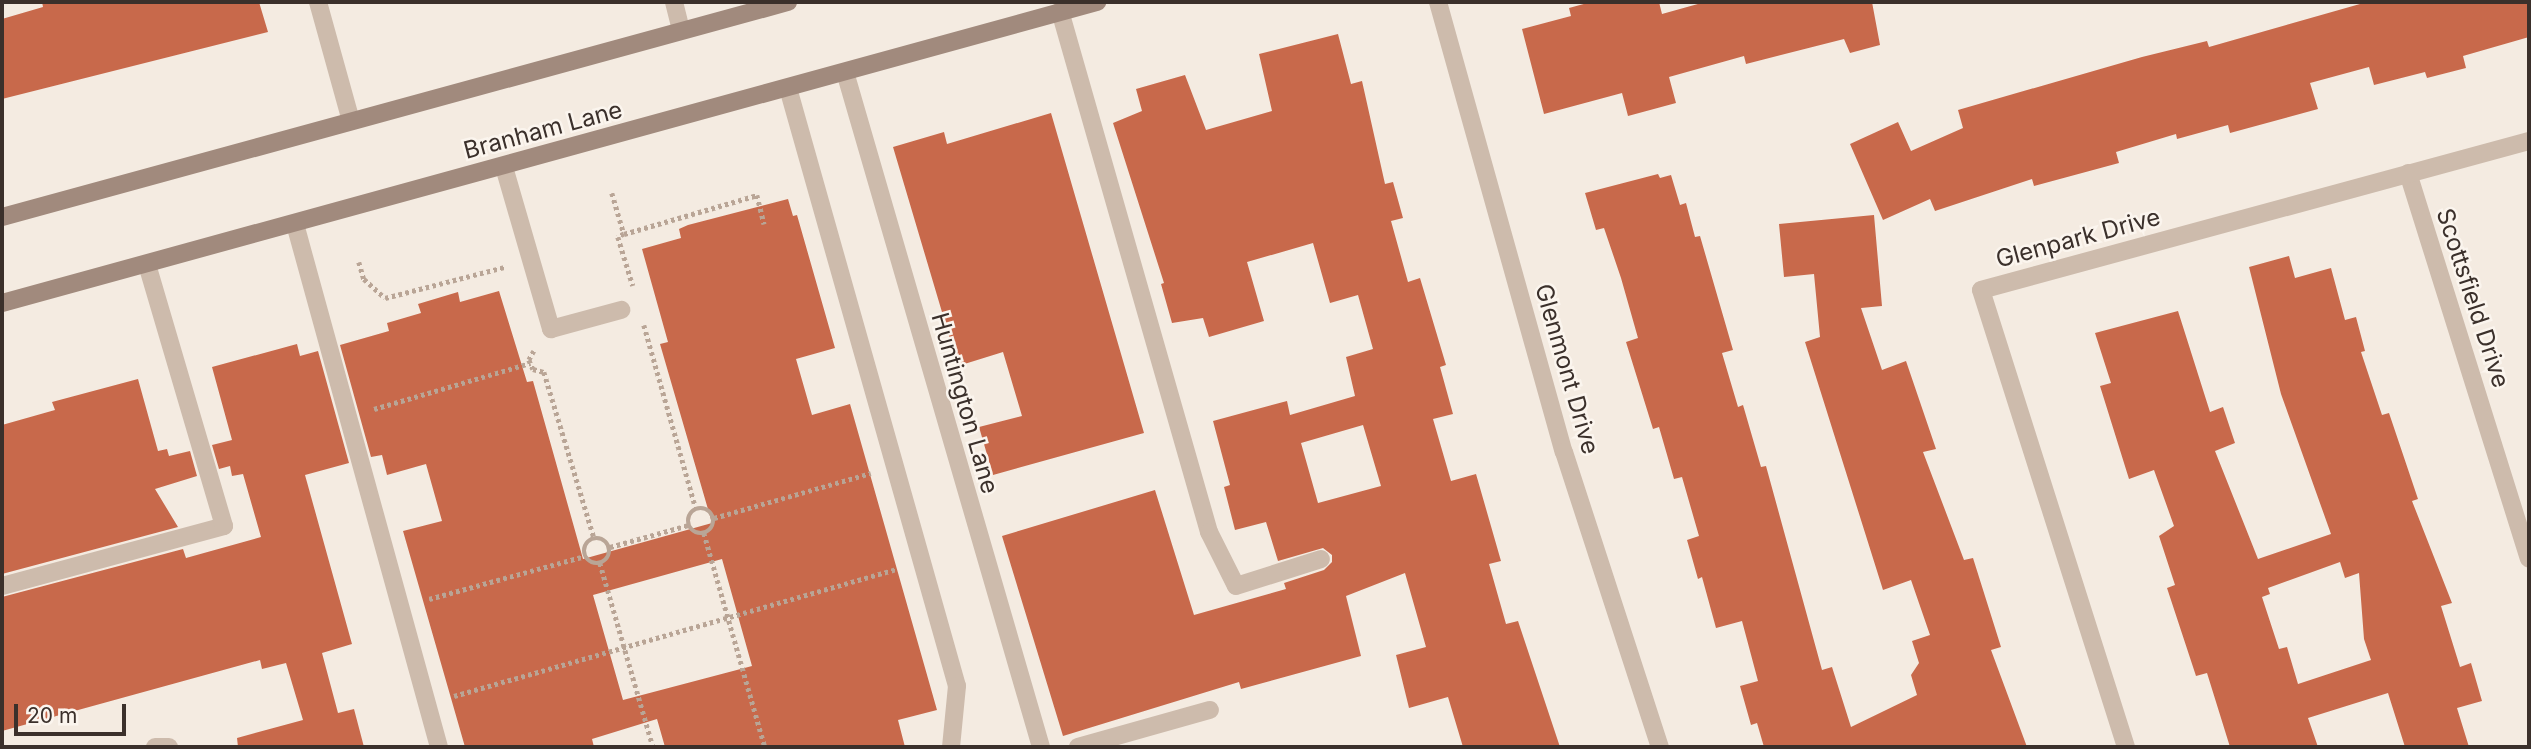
<!DOCTYPE html>
<style>
body{margin:0}
#map{position:relative;width:2531px;height:749px;overflow:hidden;background:#f4ebe1;font-family:Inter,sans-serif}
div>[style]{position:absolute}
.building>*{inset:0;background:#c8694b}
.path>*{height:4.5px;margin-top:-2.25px;transform-origin:0;background:repeating-linear-gradient(90deg,#b9a596 0 3.5px,transparent 0 7px)}
.path>.ring{margin:-2.25px;padding:0;box-sizing:content-box;background:none;border:4.5px solid #b9a596;border-radius:50%}
.service>*{height:18px;margin:-9px;padding:0 9px;transform-origin:9px;border-radius:9px;background:#cdbbac}
.minor>*{height:18px;margin:-9px;padding:0 9px;transform-origin:9px;border-radius:9px;background:#cdbbac}
.secondary>*{height:18px;margin:-9px;padding:0 9px;transform-origin:9px;border-radius:9px;background:#a18a7d}
span{translate:-50% -50%;white-space:nowrap;text-align:center;line-height:1.15;-webkit-text-stroke:5px #fbf5ee;paint-order:stroke}
.street-label{font-size:24px;color:#3b302b}
.frame{position:absolute;inset:0;border:4px solid #3b302b;pointer-events:none}
.scale{position:absolute;left:14px;top:704px;width:112px;height:32px;box-sizing:border-box;border:4px solid #3b302b;border-top:0;padding-left:9px;font-size:21px;line-height:24px;white-space:nowrap;color:#3b302b;-webkit-text-stroke:5px #fbf5ee;paint-order:stroke}
</style>
<div id="map">
<div class="building">
<div style="clip-path:polygon(42px 2px,259px 2px,268px 32px,2px 99px,2px 19px,43px 7px)"></div>
<div style="clip-path:polygon(1591px 2px,1659px 2px,1662px 14px,1705px 2px,1872px 2px,1880px 45px,1850px 53px,1844px 39px,1746px 64px,1744px 56px,1669px 77px,1676px 103px,1628px 116px,1622px 93px,1544px 114px,1522px 29px,1571px 16px,1569px 8px)"></div>
<div style="clip-path:polygon(2367px 2px,2529px 2px,2529px 37px,2463px 56px,2466px 68px,2427px 78px,2425px 72px,2374px 85px,2369px 67px,2310px 83px,2318px 109px,2230px 133px,2228px 125px,2177px 139px,2176px 134px,2116px 152px,2119px 163px,2034px 186px,2032px 179px,1935px 211px,1930px 199px,1883px 220px,1850px 144px,1898px 122px,1911px 151px,1963px 128px,1958px 110px,2142px 57px,2207px 41px,2209px 47px)"></div>
<div style="clip-path:polygon(evenodd,1338px 34px,1351px 84px,1362px 81px,1385px 184px,1393px 182px,1403px 218px,1391px 221px,1408px 282px,1420px 278px,1446px 365px,1440px 367px,1453px 414px,1433px 419px,1451px 481px,1476px 474px,1501px 561px,1489px 564px,1506px 624px,1518px 621px,1560px 747px,1463px 747px,1448px 697px,1409px 708px,1396px 655px,1426px 647px,1405px 573px,1346px 596px,1361px 656px,1241px 689px,1239px 682px,1063px 736px,1002px 536px,1155px 490px,1194px 615px,1286px 589px,1284px 583px,1324px 570px,1332px 562px,1332px 555px,1323px 548px,1278px 561px,1266px 522px,1235px 530px,1224px 487px,1230px 485px,1213px 421px,1287px 401px,1290px 415px,1355px 396px,1346px 357px,1373px 349px,1358px 295px,1330px 303px,1313px 243px,1247px 262px,1264px 321px,1209px 337px,1203px 318px,1172px 323px,1161px 284px,1164px 283px,1113px 123px,1142px 111px,1136px 89px,1185px 75px,1206px 130px,1272px 111px,1259px 54px,1338px 34px,1363px 425px,1381px 486px,1318px 503px,1301px 443px,1363px 425px)"></div>
<div style="clip-path:polygon(1051px 113px,1144px 433px,993px 475px,979px 427px,1022px 416px,1003px 352px,958px 366px,893px 147px,944px 132px,947px 144px)"></div>
<div style="clip-path:polygon(1658px 174px,1660px 178px,1671px 175px,1680px 205px,1686px 203px,1695px 237px,1700px 236px,1733px 350px,1722px 353px,1738px 407px,1743px 405px,1761px 467px,1766px 466px,1822px 670px,1832px 667px,1851px 727px,1917px 695px,1911px 675px,1919px 663px,1912px 641px,1930px 635px,1911px 580px,1883px 590px,1805px 342px,1820px 337px,1814px 274px,1784px 277px,1779px 224px,1874px 215px,1882px 306px,1861px 308px,1882px 370px,1906px 361px,1936px 449px,1923px 452px,1964px 560px,1973px 558px,2001px 647px,1991px 650px,2027px 747px,1764px 747px,1757px 723px,1751px 725px,1740px 686px,1758px 681px,1742px 621px,1716px 628px,1702px 577px,1698px 579px,1687px 540px,1699px 536px,1682px 477px,1674px 479px,1659px 427px,1653px 429px,1626px 342px,1638px 338px,1621px 278px,1604px 228px,1596px 230px,1585px 193px)"></div>
<div style="clip-path:polygon(evenodd,788px 199px,793px 216px,797px 215px,835px 348px,796px 359px,812px 415px,850px 404px,937px 710px,898px 720px,905px 747px,665px 747px,657px 719px,592px 739px,594px 747px,465px 747px,403px 531px,442px 521px,426px 464px,387px 475px,382px 455px,371px 457px,340px 345px,389px 331px,387px 323px,421px 313px,418px 304px,458px 292px,460px 302px,499px 291px,527px 382px,533px 381px,583px 559px,712px 523px,660px 344px,668px 342px,642px 249px,681px 238px,679px 229px,688px 225px,788px 199px,722px 559px,752px 666px,623px 700px,593px 595px,722px 559px)"></div>
<div style="clip-path:polygon(evenodd,2289px 256px,2295px 278px,2331px 268px,2345px 320px,2356px 317px,2365px 351px,2361px 352px,2382px 415px,2389px 413px,2418px 499px,2412px 501px,2452px 603px,2441px 606px,2460px 667px,2471px 663px,2482px 701px,2457px 708px,2469px 747px,2405px 747px,2388px 693px,2308px 718px,2318px 747px,2230px 747px,2207px 673px,2196px 676px,2167px 588px,2175px 585px,2159px 536px,2174px 526px,2154px 470px,2129px 479px,2100px 386px,2111px 383px,2095px 333px,2178px 311px,2210px 412px,2223px 407px,2235px 443px,2215px 451px,2258px 559px,2331px 534px,2281px 394px,2249px 267px,2289px 256px,2340px 562px,2345px 578px,2359px 573px,2364px 639px,2371px 660px,2298px 684px,2287px 647px,2279px 649px,2262px 597px,2270px 594px,2268px 588px,2340px 562px)"></div>
<div style="clip-path:polygon(297px 344px,300px 356px,318px 351px,349px 463px,305px 475px,352px 644px,322px 653px,338px 713px,354px 709px,364px 747px,238px 747px,237px 738px,303px 720px,286px 663px,262px 669px,260px 660px,2px 731px,2px 597px,183px 549px,186px 558px,261px 537px,243px 474px,232px 476px,230px 466px,219px 469px,212px 445px,232px 440px,212px 367px)"></div>
<div style="clip-path:polygon(138px 379px,158px 451px,167px 449px,169px 456px,190px 451px,197px 476px,155px 489px,178px 527px,2px 574px,2px 425px,55px 410px,52px 402px)"></div>
</div>
<div class="path">
<div style="left:612px;top:193px;width:43px;rotate:73.7deg"></div>
<div style="left:624px;top:234px;width:7px;rotate:153deg"></div>
<div style="left:618px;top:237px;width:51px;rotate:73deg"></div>
<div style="left:624px;top:234px;width:139px;rotate:-16.3deg"></div>
<div style="left:757px;top:195px;width:30px;rotate:76deg"></div>
<div style="left:359px;top:262px;width:18px;rotate:74deg"></div>
<div style="left:364px;top:279px;width:28px;rotate:42deg"></div>
<div style="left:385px;top:298px;width:124px;rotate:-14.5deg"></div>
<div style="left:644px;top:325px;width:191px;rotate:74.2deg"></div>
<div style="left:534px;top:351px;width:10px;rotate:119deg"></div>
<div style="left:529px;top:360px;width:10px;rotate:66deg"></div>
<div style="left:533px;top:369px;width:11px;rotate:15deg"></div>
<div style="left:544px;top:372px;width:173px;rotate:73.2deg"></div>
<div style="left:374px;top:409px;width:163px;rotate:-16.4deg"></div>
<div class="ring" style="left:688px;top:508px;width:21.5px;height:21.5px"></div>
<div style="left:714px;top:518px;width:163px;rotate:-16deg"></div>
<div style="left:704px;top:533px;width:223px;rotate:74.1deg"></div>
<div class="ring" style="left:584px;top:538px;width:21.5px;height:21.5px"></div>
<div style="left:610px;top:547px;width:82px;rotate:-15.6deg"></div>
<div style="left:600px;top:563px;width:191px;rotate:73.9deg"></div>
<div style="left:429px;top:599px;width:162px;rotate:-15.4deg"></div>
<div style="left:454px;top:696px;width:460px;rotate:-16deg"></div>
</div>
<div class="service">
<div style="left:1060px;top:11px;width:542px;rotate:74.04deg"></div>
<div style="left:1209px;top:532px;width:60px;rotate:63.4deg"></div>
<div style="left:1236px;top:586px;width:89px;rotate:-17.6deg"></div>
<div style="left:845px;top:72px;width:703px;rotate:73.81deg"></div>
<div style="left:788px;top:88px;width:621px;rotate:74.22deg"></div>
<div style="left:957px;top:686px;width:61px;rotate:95.6deg"></div>
<div style="left:504px;top:167px;width:169px;rotate:73.8deg"></div>
<div style="left:551px;top:329px;width:73px;rotate:-15.2deg"></div>
<div style="left:295px;top:224px;width:542px;rotate:74.61deg"></div>
<div style="left:2px;top:586px;width:230px;rotate:-15.1deg"></div>
<div style="left:224px;top:526px;width:273px;rotate:-106.4deg"></div>
<div style="left:1078px;top:747px;width:137px;rotate:-15.7deg"></div>
</div>
<div class="minor">
<div style="left:318px;top:2px;width:123px;rotate:74.5deg"></div>
<div style="left:674px;top:2px;width:29px;rotate:76deg"></div>
<div style="left:1438px;top:2px;width:467px;rotate:74.4deg"></div>
<div style="left:1564px;top:452px;width:310px;rotate:72deg"></div>
<div style="left:2408px;top:173px;width:404px;rotate:72.6deg"></div>
<div style="left:155px;top:747px;width:14px"></div>
<div style="left:2126px;top:747px;width:479px;rotate:-107.6deg"></div>
<div style="left:1981px;top:290px;width:568px;rotate:-15.21deg"></div>
</div>
<div class="secondary">
<div style="left:2px;top:217px;width:815px;rotate:-15.3deg"></div>
<div style="left:2px;top:303px;width:1136px;rotate:-15.37deg"></div>
</div>
<div class="street-label">
<span style="left:543px;top:130px;rotate:-15deg">Branham Lane</span>
<span style="left:2078px;top:238px;rotate:-15deg">Glenpark Drive</span>
<span style="left:2473px;top:298px;rotate:72deg">Scottsfield Drive</span>
<span style="left:1567px;top:369px;rotate:74deg">Glenmont Drive</span>
<span style="left:965px;top:403px;rotate:74deg">Huntington Lane</span>
</div>
<div class="frame"></div>
<div class="scale">20 m</div>
</div>
